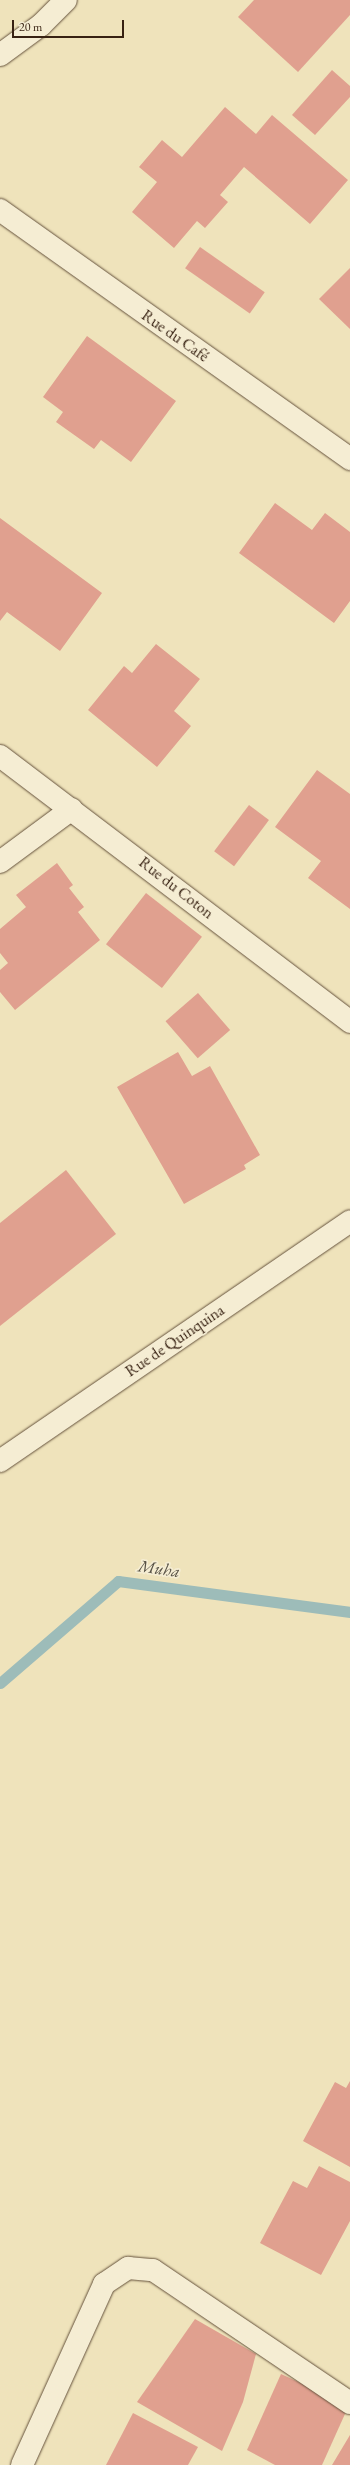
<!DOCTYPE html>
<meta charset="utf-8">
<style>
body{margin:0}
#map{position:relative;width:350px;height:2465px;overflow:hidden;background:#efe3bb;font-family:"EB Garamond",serif}
div>[style]{position:absolute}
.stream>*{height:11px;margin:-5.5px;padding:0 5.5px;transform-origin:5.5px;border-radius:5.5px;background:#9dbcb9}
.building>*{inset:0;background:#e0a08f;transform-origin:0 0}
.roads{filter:drop-shadow(0 0 1px #65523c) drop-shadow(0 0 1px #65523c)}
.minor>*{height:22px;margin:-11px;padding:0 11px;transform-origin:11px;border-radius:11px;background:#f5edd3}
span{translate:-50% -50%;white-space:nowrap;text-align:center;line-height:1.15;-webkit-text-stroke:3.5px #f5edd3;paint-order:stroke}
.street-label{font-size:16px;color:#372112}
.water-label{font-size:17px;color:#565044;font-style:italic}
.scale{position:absolute;left:12px;top:20px;width:112px;height:18px;box-sizing:border-box;border:2px solid #372112;border-top:0;padding-left:5px;font-size:12px;line-height:14px;white-space:nowrap;color:#372112;-webkit-text-stroke:3px #f5edd3;paint-order:stroke}
</style>
<div id="map">
<div class="stream">
<div style="left:0;top:1683px;width:156px;rotate:-40.8deg"></div>
<div style="left:118px;top:1581px;width:234px;rotate:7.6deg"></div>
</div>
<div class="building">
<div style="clip-path:polygon(254px 0,350px 0,350px 15px,298px 72px,238px 17px)"></div>
<div style="clip-path:polygon(332px 70px,350px 86px,350px 97px,315px 135px,292px 115px)"></div>
<div style="clip-path:polygon(225px 107px,256px 134px,272px 115px,348px 180px,310px 224px,244px 167px,220px 195px,228px 202px,205px 228px,197px 221px,174px 248px,132px 212px,157px 182px,139px 167px,162px 140px,182px 157px)"></div>
<div style="left:200px;top:247px;width:79px;height:26px;rotate:35deg"></div>
<div style="clip-path:polygon(350px 268px,350px 329px,319px 299px)"></div>
<div style="clip-path:polygon(87px 336px,176px 401px,131px 462px,101px 440px,94px 449px,56px 422px,63px 412px,43px 397px)"></div>
<div style="clip-path:polygon(275px 503px,312px 530px,325px 513px,350px 532px,350px 601px,334px 623px,239px 553px)"></div>
<div style="clip-path:polygon(0 518px,102px 593px,60px 651px,7px 612px,0 621px)"></div>
<div style="clip-path:polygon(156px 644px,200px 679px,174px 711px,191px 726px,157px 767px,88px 710px,124px 666px,132px 673px)"></div>
<div style="clip-path:polygon(317px 770px,350px 794px,350px 909px,308px 878px,321px 861px,275px 827px)"></div>
<div style="left:249px;top:805px;width:25px;height:58px;rotate:37deg"></div>
<div style="clip-path:polygon(57px 863px,73px 885px,69px 888px,84px 907px,78px 912px,100px 940px,15px 1010px,0 992px,0 970px,8px 963px,0 953px,0 929px,26px 907px,16px 895px)"></div>
<div style="left:146px;top:893px;width:71px;height:65px;rotate:38deg"></div>
<div style="left:198px;top:993px;width:49px;height:43px;rotate:49deg"></div>
<div style="clip-path:polygon(178px 1052px,192px 1076px,210px 1066px,260px 1155px,244px 1165px,246px 1169px,184px 1204px,117px 1087px)"></div>
<div style="clip-path:polygon(66px 1170px,116px 1234px,0 1326px,0 1223px)"></div>
<div style="clip-path:polygon(350px 2081px,350px 2167px,303px 2141px,335px 2082px,346px 2088px)"></div>
<div style="clip-path:polygon(319px 2166px,350px 2182px,350px 2221px,321px 2275px,260px 2243px,293px 2181px,307px 2188px)"></div>
<div style="clip-path:polygon(195px 2319px,256px 2354px,243px 2402px,222px 2451px,137px 2402px)"></div>
<div style="clip-path:polygon(281px 2374px,349px 2405px,322px 2465px,275px 2465px,247px 2450px)"></div>
<div style="clip-path:polygon(133px 2413px,198px 2447px,188px 2465px,106px 2465px)"></div>
<div style="clip-path:polygon(350px 2435px,350px 2465px,332px 2465px)"></div>
</div>
<div class="roads">
<div class="minor">
<div style="left:0;top:55px;width:51px;rotate:-36.2deg"></div>
<div style="left:41px;top:25px;width:35px;rotate:-45deg"></div>
<div style="left:0;top:210px;width:430px;rotate:35.4deg"></div>
<div style="left:0;top:756px;width:440px;rotate:37.2deg"></div>
<div style="left:0;top:862px;width:89px;rotate:-36.4deg"></div>
<div style="left:0;top:1461px;width:424px;rotate:-34.4deg"></div>
<div style="left:22px;top:2465px;width:199px;rotate:-65.6deg"></div>
<div style="left:104px;top:2284px;width:29px;rotate:-34deg"></div>
<div style="left:128px;top:2268px;width:25px;rotate:5deg"></div>
<div style="left:153px;top:2270px;width:238px;rotate:34deg"></div>
</div>
</div>
<div class="street-label">
<span style="left:175px;top:336px;rotate:35deg">Rue du Café</span>
<span style="left:176px;top:888px;rotate:38deg">Rue du Coton</span>
<span style="left:175px;top:1341px;rotate:-34deg">Rue de Quinquina</span>
</div>
<div class="water-label">
<span style="left:159px;top:1569px;rotate:8deg">Muha</span>
</div>
<div class="scale">20 m</div>
</div>
